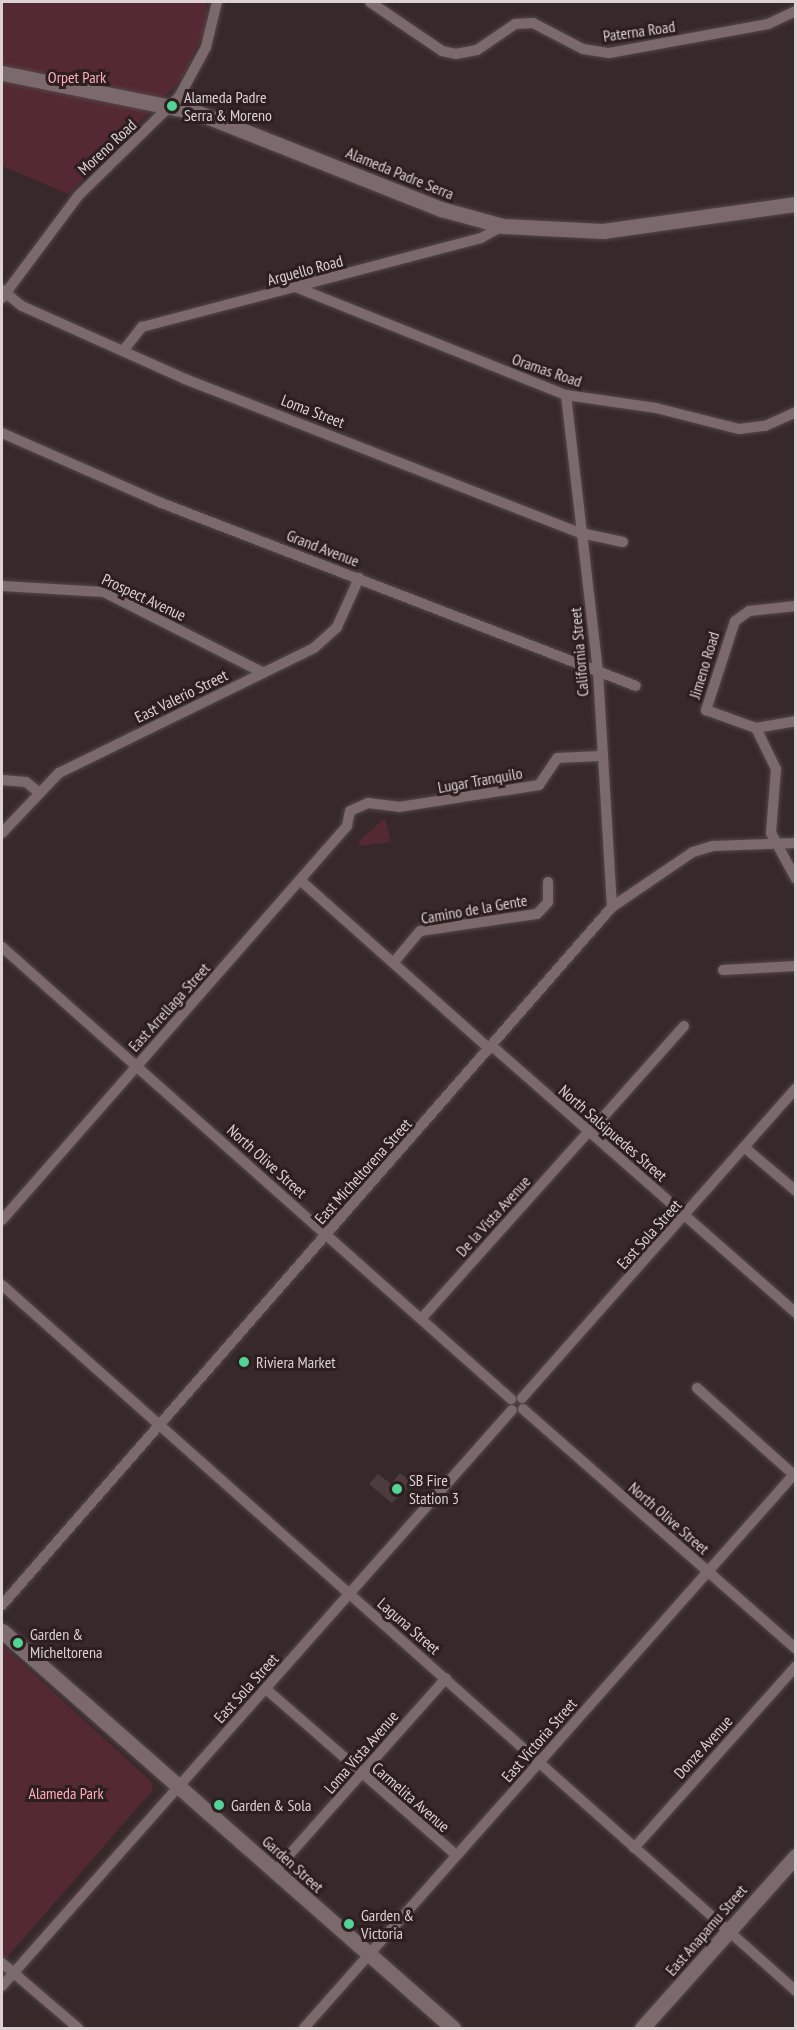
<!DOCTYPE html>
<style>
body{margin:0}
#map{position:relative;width:797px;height:2030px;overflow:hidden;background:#37282a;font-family:"PT Sans Narrow",sans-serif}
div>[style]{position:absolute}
.green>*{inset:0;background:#552931}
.building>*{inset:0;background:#4c3c3e}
.roads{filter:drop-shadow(0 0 2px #534749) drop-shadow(0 0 2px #534749)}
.street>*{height:10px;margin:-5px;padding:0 5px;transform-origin:5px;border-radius:5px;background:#7b696b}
.secondary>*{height:15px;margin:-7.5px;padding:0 7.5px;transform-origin:7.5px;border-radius:7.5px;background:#7b696b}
.dots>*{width:16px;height:16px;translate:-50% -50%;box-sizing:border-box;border:3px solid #2d1e20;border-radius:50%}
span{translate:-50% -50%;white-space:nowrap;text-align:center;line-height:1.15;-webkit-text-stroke:6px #2d1e20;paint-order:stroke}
.street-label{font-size:16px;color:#dcd1d3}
.park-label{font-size:16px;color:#feadb9}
.poi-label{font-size:16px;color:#dcd1d3}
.left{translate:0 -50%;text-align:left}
.frame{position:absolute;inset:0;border:3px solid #dcd1d3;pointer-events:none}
</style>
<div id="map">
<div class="green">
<div style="clip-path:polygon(2px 2px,206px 2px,208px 24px,181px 80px,68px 194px,2px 166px)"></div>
<div style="clip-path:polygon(385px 818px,391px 842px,361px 846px,358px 842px)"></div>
<div style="clip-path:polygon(2px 1645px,153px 1783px,151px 1792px,2px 1963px)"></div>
</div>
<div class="building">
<div style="clip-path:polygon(400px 1473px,412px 1483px,392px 1503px,369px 1484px,378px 1474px,391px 1484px)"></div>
</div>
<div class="roads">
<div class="street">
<div style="left:370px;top:2px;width:87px;rotate:34.2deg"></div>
<div style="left:442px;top:51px;width:14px;rotate:12deg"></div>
<div style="left:456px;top:54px;width:21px;rotate:-11deg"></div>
<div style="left:477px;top:50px;width:46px;rotate:-34.4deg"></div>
<div style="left:515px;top:24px;width:18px;rotate:-3deg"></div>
<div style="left:533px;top:23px;width:56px;rotate:27.5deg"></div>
<div style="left:583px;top:49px;width:26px;rotate:9deg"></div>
<div style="left:609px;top:53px;width:162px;rotate:-10.3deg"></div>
<div style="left:768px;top:24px;width:31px;rotate:-25deg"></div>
<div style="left:298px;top:288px;width:289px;rotate:21.8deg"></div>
<div style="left:566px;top:395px;width:91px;rotate:8.2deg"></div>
<div style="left:656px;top:408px;width:86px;rotate:14.2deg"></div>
<div style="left:739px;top:429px;width:26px;rotate:-7deg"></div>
<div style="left:765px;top:426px;width:34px;rotate:-24deg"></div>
<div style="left:2px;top:290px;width:26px;rotate:39deg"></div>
<div style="left:22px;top:306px;width:179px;rotate:24.1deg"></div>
<div style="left:185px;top:379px;width:425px;rotate:21.3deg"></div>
<div style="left:581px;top:533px;width:43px;rotate:12.1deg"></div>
<div style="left:2px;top:298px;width:127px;rotate:-53.3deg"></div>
<div style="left:78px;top:196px;width:141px;rotate:-44.4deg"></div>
<div style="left:179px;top:97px;width:57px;rotate:-61.6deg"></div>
<div style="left:206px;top:47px;width:46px;rotate:-76.3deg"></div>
<div style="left:123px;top:351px;width:31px;rotate:-52deg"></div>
<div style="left:142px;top:327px;width:350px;rotate:-14.7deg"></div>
<div style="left:481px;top:238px;width:25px;rotate:-29deg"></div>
<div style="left:566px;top:395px;width:279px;rotate:83.4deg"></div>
<div style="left:598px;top:672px;width:235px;rotate:86.6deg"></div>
<div style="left:2px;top:433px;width:171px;rotate:23.7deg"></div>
<div style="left:159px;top:502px;width:511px;rotate:21.09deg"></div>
<div style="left:2px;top:586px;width:102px;rotate:3.4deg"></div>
<div style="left:104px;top:592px;width:179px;rotate:26.9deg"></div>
<div style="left:796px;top:606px;width:47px;rotate:173.9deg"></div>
<div style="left:749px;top:611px;width:17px;rotate:144deg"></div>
<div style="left:735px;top:621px;width:94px;rotate:108deg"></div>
<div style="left:706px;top:710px;width:53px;rotate:19.8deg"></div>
<div style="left:756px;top:728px;width:41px;rotate:-9.9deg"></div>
<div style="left:756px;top:728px;width:46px;rotate:64deg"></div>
<div style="left:776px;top:769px;width:64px;rotate:94.5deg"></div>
<div style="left:771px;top:833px;width:52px;rotate:61.5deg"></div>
<div style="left:2px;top:780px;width:24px;rotate:5deg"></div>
<div style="left:26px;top:782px;width:14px;rotate:39deg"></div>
<div style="left:2px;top:833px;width:83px;rotate:-46.5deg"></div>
<div style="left:59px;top:773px;width:284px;rotate:-26.1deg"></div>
<div style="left:314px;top:648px;width:31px;rotate:-42deg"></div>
<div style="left:337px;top:627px;width:54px;rotate:-65.8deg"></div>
<div style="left:300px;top:880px;width:254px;rotate:41.7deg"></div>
<div style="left:2px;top:947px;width:681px;rotate:41.61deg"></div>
<div style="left:394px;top:962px;width:40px;rotate:-50deg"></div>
<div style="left:420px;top:931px;width:118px;rotate:-8.3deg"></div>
<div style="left:537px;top:914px;width:16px;rotate:-47deg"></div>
<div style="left:548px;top:902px;width:20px;rotate:-90deg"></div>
<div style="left:723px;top:970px;width:73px;rotate:-3.1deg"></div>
<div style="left:492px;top:1046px;width:405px;rotate:41.3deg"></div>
<div style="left:589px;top:1133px;width:143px;rotate:-48.4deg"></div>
<div style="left:744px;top:1147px;width:68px;rotate:40.2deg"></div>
<div style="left:2px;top:1220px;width:524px;rotate:-48.79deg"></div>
<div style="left:347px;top:826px;width:15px;rotate:-79deg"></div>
<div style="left:350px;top:811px;width:20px;rotate:-24deg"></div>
<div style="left:368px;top:803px;width:31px;rotate:7deg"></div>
<div style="left:399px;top:807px;width:142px;rotate:-8.9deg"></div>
<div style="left:539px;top:785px;width:32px;rotate:-56deg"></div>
<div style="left:557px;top:758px;width:43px;rotate:-2.7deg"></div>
<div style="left:2px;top:1285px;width:1062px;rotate:41.64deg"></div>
<div style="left:421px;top:1319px;width:251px;rotate:-48.2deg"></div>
<div style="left:697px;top:1388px;width:129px;rotate:41.9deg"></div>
<div style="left:522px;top:1398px;width:414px;rotate:-48.5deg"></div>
<div style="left:523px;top:1409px;width:363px;rotate:41.3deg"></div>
<div style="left:2px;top:1605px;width:927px;rotate:-48.85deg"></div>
<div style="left:612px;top:907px;width:98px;rotate:-34.2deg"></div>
<div style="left:693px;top:852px;width:21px;rotate:-17deg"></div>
<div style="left:713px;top:846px;width:83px;rotate:-2.1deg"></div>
<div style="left:266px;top:1689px;width:252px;rotate:41.1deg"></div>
<div style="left:634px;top:1848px;width:244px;rotate:-48.3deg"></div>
<div style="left:274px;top:1872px;width:259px;rotate:-48.4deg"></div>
<div style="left:2px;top:1963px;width:100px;rotate:40.5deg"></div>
<div style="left:2px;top:1986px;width:769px;rotate:-48.48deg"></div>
<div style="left:304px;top:2028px;width:742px;rotate:-48.49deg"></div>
</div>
<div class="secondary">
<div style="left:2px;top:73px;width:198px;rotate:11.4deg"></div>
<div style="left:196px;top:112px;width:264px;rotate:21.6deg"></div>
<div style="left:441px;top:209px;width:64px;rotate:15.3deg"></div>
<div style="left:503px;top:226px;width:100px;rotate:2.9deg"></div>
<div style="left:603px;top:231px;width:195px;rotate:-8deg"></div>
<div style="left:2px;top:1631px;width:601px;rotate:41.36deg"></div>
<div style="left:642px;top:2028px;width:231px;rotate:-48.2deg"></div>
</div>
</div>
<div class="dots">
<div style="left:172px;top:106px;background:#53d396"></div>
<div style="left:244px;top:1362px;background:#53d396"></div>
<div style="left:397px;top:1489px;background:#53d396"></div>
<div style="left:18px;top:1643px;background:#53d396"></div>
<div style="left:219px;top:1805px;background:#53d396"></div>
<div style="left:349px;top:1924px;background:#53d396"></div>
</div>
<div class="street-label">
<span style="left:639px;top:31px;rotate:-8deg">Paterna Road</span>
<span style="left:107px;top:147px;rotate:-43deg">Moreno Road</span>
<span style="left:400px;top:173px;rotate:22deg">Alameda Padre Serra</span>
<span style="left:305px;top:270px;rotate:-15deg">Arguello Road</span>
<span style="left:547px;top:370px;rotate:19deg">Oramas Road</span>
<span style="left:313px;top:411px;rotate:21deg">Loma Street</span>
<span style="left:323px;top:548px;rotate:21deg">Grand Avenue</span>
<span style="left:144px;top:597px;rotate:25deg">Prospect Avenue</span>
<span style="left:579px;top:652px;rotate:-95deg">California Street</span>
<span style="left:704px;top:665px;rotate:-73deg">Jimeno Road</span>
<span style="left:181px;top:696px;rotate:-26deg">East Valerio Street</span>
<span style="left:480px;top:780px;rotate:-10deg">Lugar Tranquilo</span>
<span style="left:474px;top:909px;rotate:-10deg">Camino de la Gente</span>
<span style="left:169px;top:1007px;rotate:-48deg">East Arrellaga Street</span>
<span style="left:613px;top:1133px;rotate:41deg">North Salsipuedes Street</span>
<span style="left:267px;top:1161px;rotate:42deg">North Olive Street</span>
<span style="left:363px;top:1171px;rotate:-48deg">East Micheltorena Street</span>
<span style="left:493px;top:1216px;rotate:-48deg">De la Vista Avenue</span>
<span style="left:649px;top:1234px;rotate:-48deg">East Sola Street</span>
<span style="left:669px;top:1518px;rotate:41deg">North Olive Street</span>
<span style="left:409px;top:1626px;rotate:41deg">Laguna Street</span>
<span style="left:246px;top:1688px;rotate:-48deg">East Sola Street</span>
<span style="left:539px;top:1740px;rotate:-49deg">East Victoria Street</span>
<span style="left:703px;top:1747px;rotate:-48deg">Donze Avenue</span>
<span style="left:361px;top:1752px;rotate:-49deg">Loma Vista Avenue</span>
<span style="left:411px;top:1797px;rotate:41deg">Carmelita Avenue</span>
<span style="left:293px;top:1864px;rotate:42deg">Garden Street</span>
<span style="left:706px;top:1930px;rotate:-49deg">East Anapamu Street</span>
</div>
<div class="park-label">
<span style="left:77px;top:77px">Orpet Park</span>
<span style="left:66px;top:1793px">Alameda Park</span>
</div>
<div class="poi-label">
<span class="left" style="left:184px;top:106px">Alameda Padre<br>Serra &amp; Moreno</span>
<span class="left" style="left:256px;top:1362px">Riviera Market</span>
<span class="left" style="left:409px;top:1489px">SB Fire<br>Station 3</span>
<span class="left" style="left:30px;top:1643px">Garden &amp;<br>Micheltorena</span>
<span class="left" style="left:231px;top:1805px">Garden &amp; Sola</span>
<span class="left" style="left:361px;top:1924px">Garden &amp;<br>Victoria</span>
</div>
<div class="frame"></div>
</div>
